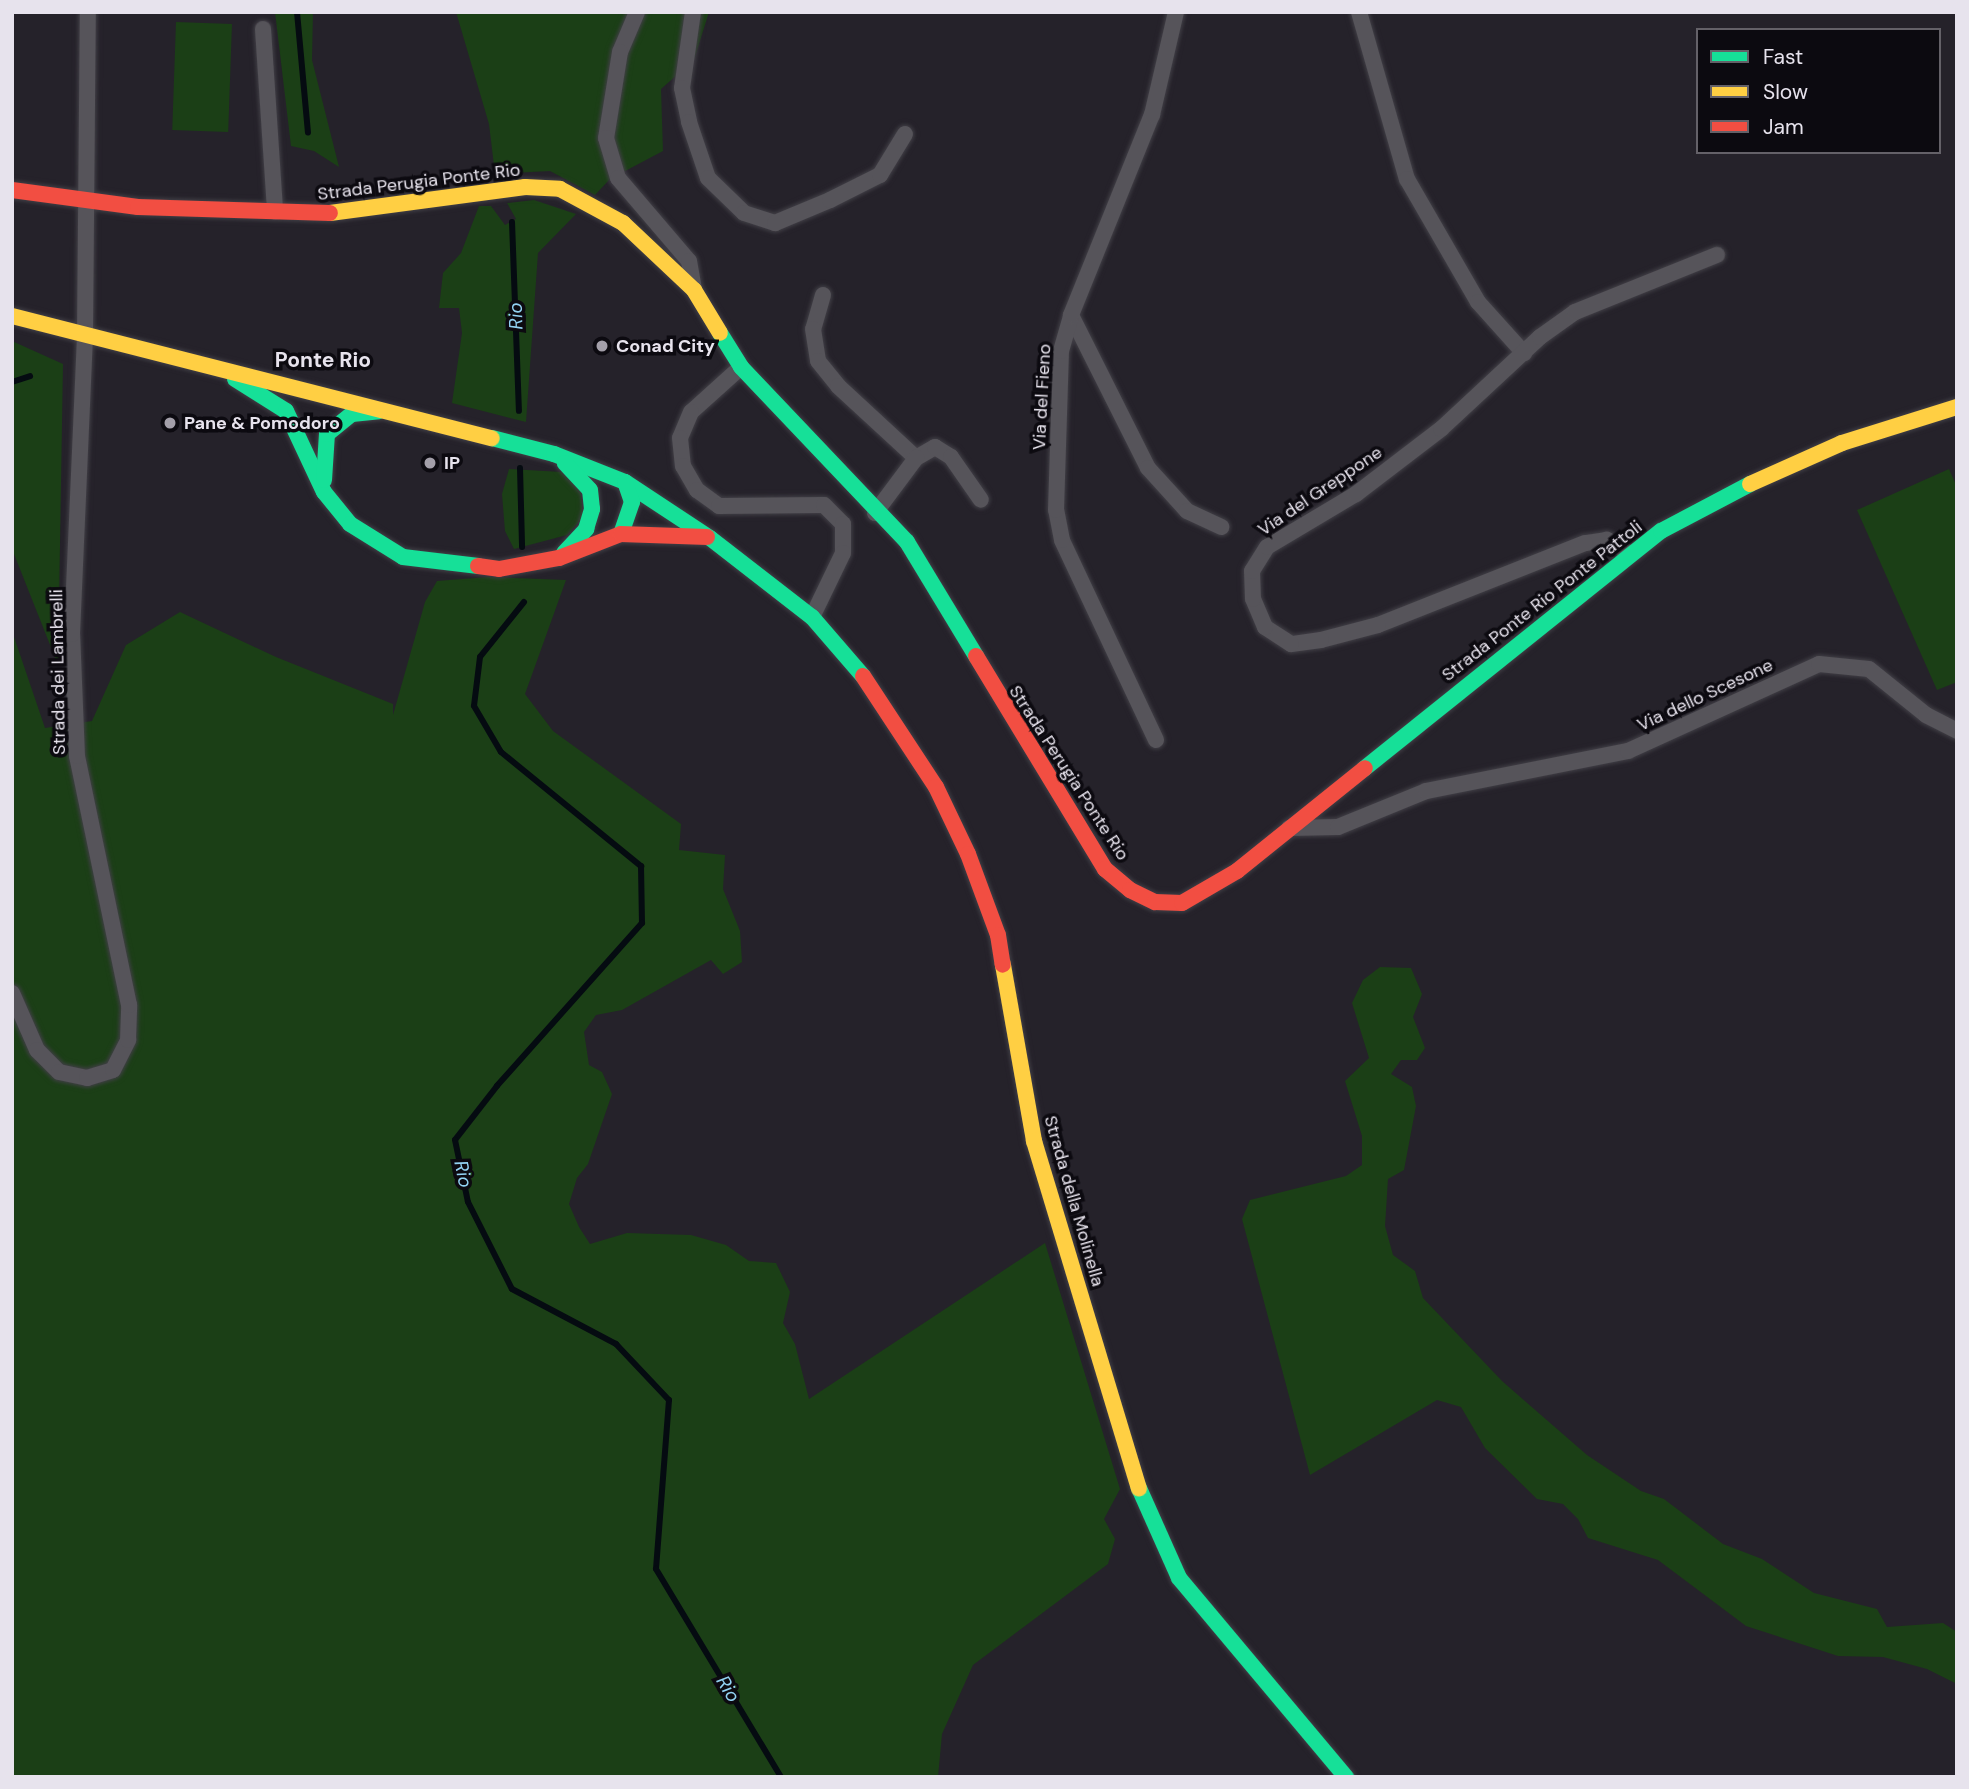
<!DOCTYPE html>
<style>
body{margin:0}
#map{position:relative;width:1969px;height:1789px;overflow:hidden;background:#25222a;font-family:"DM Sans",sans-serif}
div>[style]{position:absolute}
.green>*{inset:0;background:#1b3f16;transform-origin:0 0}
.stream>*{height:6px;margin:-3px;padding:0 3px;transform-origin:3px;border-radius:3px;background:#050b11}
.roads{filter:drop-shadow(0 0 2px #413f46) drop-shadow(0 0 2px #413f46)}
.street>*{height:16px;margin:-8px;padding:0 8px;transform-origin:8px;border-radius:8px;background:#56545a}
.fast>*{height:16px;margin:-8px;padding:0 8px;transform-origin:8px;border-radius:8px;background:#16e098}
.slow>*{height:16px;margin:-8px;padding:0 8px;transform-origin:8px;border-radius:8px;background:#ffcf43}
.jam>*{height:16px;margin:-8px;padding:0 8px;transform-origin:8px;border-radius:8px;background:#f24e42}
.dots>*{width:19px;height:19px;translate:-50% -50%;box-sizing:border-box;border:4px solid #0c0a10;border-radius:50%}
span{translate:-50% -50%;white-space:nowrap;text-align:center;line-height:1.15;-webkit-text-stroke:7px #0c0a10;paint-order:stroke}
.street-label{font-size:18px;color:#e7e3ed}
.poi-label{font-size:18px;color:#e7e3ed;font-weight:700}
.left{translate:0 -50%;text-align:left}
.water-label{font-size:19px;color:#92d2f2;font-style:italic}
.quarter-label{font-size:21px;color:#e7e3ed;font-weight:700}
.frame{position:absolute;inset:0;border:14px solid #e7e3ed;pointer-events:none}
.legend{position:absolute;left:1696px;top:28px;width:245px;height:126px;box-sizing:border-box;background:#0c0a10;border:2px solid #646168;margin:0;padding:9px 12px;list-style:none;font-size:21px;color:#e7e3ed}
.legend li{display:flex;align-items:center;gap:14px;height:35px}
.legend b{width:35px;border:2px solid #646168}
</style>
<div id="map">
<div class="green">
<div style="clip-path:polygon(275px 12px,313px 12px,312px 60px,339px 167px,314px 151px,291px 146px)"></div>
<div style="clip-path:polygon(456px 12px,709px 12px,694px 60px,661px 89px,663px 151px,610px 179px,595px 195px,550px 171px,495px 174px,489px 124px)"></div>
<div style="left:176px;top:22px;width:56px;height:108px;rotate:2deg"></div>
<div style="clip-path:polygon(534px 200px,576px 214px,538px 253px,526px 422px,452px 403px,462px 333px,459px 308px,439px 308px,443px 273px,461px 253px,479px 206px,491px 206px,505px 225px,516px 219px,507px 203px)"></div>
<div style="clip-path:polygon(12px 341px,63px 364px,58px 665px,12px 549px)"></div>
<div style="clip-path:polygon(509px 469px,562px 472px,580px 486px,583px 517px,567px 535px,514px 549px,505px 531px,502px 494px)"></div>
<div style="clip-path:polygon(1949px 469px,1957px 487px,1957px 682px,1937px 690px,1857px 510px)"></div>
<div style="clip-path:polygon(488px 577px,566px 580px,525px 694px,553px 731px,681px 824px,679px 850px,725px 855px,723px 889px,740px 931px,742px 962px,723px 974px,711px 960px,622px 1010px,596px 1015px,584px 1032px,589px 1065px,602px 1072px,612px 1094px,588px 1164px,577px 1178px,569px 1204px,579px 1227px,590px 1244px,627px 1233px,691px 1235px,726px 1245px,749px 1261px,776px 1263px,790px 1292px,783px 1323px,795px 1344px,809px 1399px,1045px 1243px,1120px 1489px,1104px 1519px,1115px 1539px,1108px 1564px,973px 1665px,942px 1734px,938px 1777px,12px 1777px,12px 631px,45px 728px,92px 721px,126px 645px,180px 612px,276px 657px,393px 704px,393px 715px,425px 602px,437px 581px)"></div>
<div style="clip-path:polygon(1380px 967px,1411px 968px,1422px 994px,1413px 1017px,1425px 1048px,1417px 1060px,1401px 1060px,1391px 1074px,1412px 1087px,1416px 1106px,1404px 1170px,1388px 1179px,1385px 1226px,1393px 1255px,1415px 1271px,1423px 1298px,1502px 1381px,1587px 1455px,1641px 1491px,1664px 1499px,1723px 1544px,1762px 1559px,1814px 1593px,1877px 1609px,1887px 1627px,1943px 1623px,1957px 1632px,1957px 1684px,1927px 1669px,1883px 1657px,1838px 1656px,1746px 1626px,1658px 1560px,1588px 1538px,1578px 1519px,1563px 1504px,1537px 1499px,1485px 1448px,1461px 1407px,1437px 1400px,1310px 1475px,1242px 1219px,1250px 1200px,1346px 1176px,1362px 1165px,1362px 1136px,1345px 1081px,1369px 1058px,1352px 1003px,1363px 980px)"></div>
</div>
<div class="stream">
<div style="left:297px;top:12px;width:121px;rotate:84.8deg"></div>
<div style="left:512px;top:222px;width:189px;rotate:87.9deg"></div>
<div style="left:12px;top:382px;width:19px;rotate:-18deg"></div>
<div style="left:520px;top:468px;width:79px;rotate:88.5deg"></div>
<div style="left:524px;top:602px;width:70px;rotate:128.7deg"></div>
<div style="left:480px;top:657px;width:49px;rotate:97deg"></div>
<div style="left:474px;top:706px;width:53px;rotate:59.6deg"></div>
<div style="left:501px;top:752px;width:181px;rotate:39.2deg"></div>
<div style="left:641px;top:866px;width:57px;rotate:89deg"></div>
<div style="left:642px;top:923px;width:218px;rotate:131.7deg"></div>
<div style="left:497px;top:1086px;width:68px;rotate:127.9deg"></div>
<div style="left:455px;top:1140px;width:63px;rotate:78.2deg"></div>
<div style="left:468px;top:1202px;width:97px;rotate:63.2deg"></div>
<div style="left:512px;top:1289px;width:118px;rotate:27.9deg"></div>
<div style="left:616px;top:1344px;width:77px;rotate:46.6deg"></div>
<div style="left:669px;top:1400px;width:169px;rotate:94.4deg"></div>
<div style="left:656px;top:1569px;width:243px;rotate:59deg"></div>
</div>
<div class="roads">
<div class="street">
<div style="left:637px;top:12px;width:43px;rotate:113deg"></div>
<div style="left:620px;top:52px;width:87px;rotate:99.2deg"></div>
<div style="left:606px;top:138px;width:42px;rotate:73.3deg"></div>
<div style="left:618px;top:178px;width:109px;rotate:49.5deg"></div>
<div style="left:689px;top:261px;width:29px;rotate:80deg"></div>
<div style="left:693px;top:12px;width:77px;rotate:98.2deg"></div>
<div style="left:682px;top:88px;width:35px;rotate:78deg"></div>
<div style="left:689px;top:122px;width:59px;rotate:71.3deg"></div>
<div style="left:708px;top:178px;width:50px;rotate:44.2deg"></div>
<div style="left:744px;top:213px;width:33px;rotate:18deg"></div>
<div style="left:775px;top:223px;width:60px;rotate:-22.7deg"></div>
<div style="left:830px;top:200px;width:56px;rotate:-26.6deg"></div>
<div style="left:880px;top:175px;width:48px;rotate:-58.6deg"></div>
<div style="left:1359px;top:12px;width:174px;rotate:74deg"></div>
<div style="left:1407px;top:179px;width:142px;rotate:60deg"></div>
<div style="left:1478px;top:302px;width:69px;rotate:48deg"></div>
<div style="left:263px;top:29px;width:183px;rotate:86.2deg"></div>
<div style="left:823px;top:295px;width:35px;rotate:106deg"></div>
<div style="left:813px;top:329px;width:32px;rotate:81deg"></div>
<div style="left:818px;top:361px;width:32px;rotate:51deg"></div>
<div style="left:838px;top:386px;width:106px;rotate:42.7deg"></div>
<div style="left:916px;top:458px;width:22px;rotate:-30deg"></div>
<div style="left:935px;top:447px;width:19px;rotate:32deg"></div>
<div style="left:951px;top:457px;width:52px;rotate:55.1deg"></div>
<div style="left:1071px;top:315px;width:171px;rotate:63.3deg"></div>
<div style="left:1148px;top:468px;width:58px;rotate:47.8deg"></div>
<div style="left:1187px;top:511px;width:38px;rotate:25deg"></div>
<div style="left:741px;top:367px;width:67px;rotate:138deg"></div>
<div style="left:691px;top:412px;width:28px;rotate:113deg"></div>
<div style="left:680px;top:438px;width:28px;rotate:84deg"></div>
<div style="left:683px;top:466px;width:28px;rotate:60deg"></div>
<div style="left:697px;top:490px;width:27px;rotate:36deg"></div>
<div style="left:719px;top:506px;width:105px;rotate:-0.5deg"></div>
<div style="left:824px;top:505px;width:27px;rotate:45deg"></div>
<div style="left:843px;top:524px;width:29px;rotate:90deg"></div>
<div style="left:843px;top:553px;width:71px;rotate:115.8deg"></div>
<div style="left:875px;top:513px;width:69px;rotate:-53.3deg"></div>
<div style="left:1629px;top:553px;width:26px;rotate:-149deg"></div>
<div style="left:1607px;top:540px;width:22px;rotate:172deg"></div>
<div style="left:1585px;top:543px;width:223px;rotate:158.4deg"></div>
<div style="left:1378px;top:625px;width:59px;rotate:165.3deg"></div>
<div style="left:1321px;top:640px;width:30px;rotate:172deg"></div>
<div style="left:1291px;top:644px;width:31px;rotate:-147deg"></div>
<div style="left:1265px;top:627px;width:30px;rotate:-113deg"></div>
<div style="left:1253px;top:599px;width:28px;rotate:-92deg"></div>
<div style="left:1252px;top:571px;width:28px;rotate:-58deg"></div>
<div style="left:1267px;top:547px;width:104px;rotate:-30.8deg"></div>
<div style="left:1356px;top:494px;width:107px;rotate:-37.4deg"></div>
<div style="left:1441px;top:429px;width:135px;rotate:-42.9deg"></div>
<div style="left:1540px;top:337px;width:43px;rotate:-35.5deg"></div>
<div style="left:1575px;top:312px;width:153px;rotate:-21.9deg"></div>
<div style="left:1156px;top:740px;width:221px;rotate:-115.2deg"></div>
<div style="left:1062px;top:540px;width:31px;rotate:-101deg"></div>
<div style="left:1056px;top:510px;width:159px;rotate:-88.2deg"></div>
<div style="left:1061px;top:351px;width:37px;rotate:-74deg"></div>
<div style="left:1071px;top:315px;width:216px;rotate:-68deg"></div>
<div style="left:1152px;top:115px;width:106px;rotate:-76.9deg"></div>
<div style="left:1289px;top:828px;width:49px;rotate:-1.2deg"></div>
<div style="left:1338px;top:827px;width:95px;rotate:-22.2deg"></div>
<div style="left:1426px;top:791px;width:206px;rotate:-11.2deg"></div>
<div style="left:1628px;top:751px;width:210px;rotate:-24.5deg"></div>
<div style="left:1819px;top:664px;width:50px;rotate:5.7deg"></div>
<div style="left:1869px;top:669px;width:73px;rotate:38.9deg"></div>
<div style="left:1926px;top:715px;width:35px;rotate:27deg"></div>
<div style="left:12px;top:993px;width:62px;rotate:66.3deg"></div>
<div style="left:37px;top:1050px;width:31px;rotate:45deg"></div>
<div style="left:59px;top:1072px;width:29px;rotate:12deg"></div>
<div style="left:87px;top:1078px;width:27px;rotate:-17deg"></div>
<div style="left:113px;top:1070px;width:34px;rotate:-63deg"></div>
<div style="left:128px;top:1040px;width:35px;rotate:-88deg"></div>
<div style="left:129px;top:1005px;width:254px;rotate:-101.8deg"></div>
<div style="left:77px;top:756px;width:122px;rotate:-92.3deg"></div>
<div style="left:72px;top:634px;width:299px;rotate:-87.5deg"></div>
<div style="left:85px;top:335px;width:323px;rotate:-89.5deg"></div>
</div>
<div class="fast">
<div style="left:720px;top:333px;width:40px;rotate:58deg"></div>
<div style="left:741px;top:367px;width:241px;rotate:46.5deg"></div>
<div style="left:907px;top:542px;width:133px;rotate:58.8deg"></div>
<div style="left:235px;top:379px;width:60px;rotate:32.1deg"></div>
<div style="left:286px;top:411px;width:89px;rotate:64.9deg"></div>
<div style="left:324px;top:492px;width:41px;rotate:50.9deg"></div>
<div style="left:350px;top:524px;width:62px;rotate:31.9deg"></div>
<div style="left:403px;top:557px;width:76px;rotate:6.8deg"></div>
<div style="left:492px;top:438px;width:64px;rotate:14.5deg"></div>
<div style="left:554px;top:454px;width:76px;rotate:21.5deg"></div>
<div style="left:625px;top:482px;width:102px;rotate:33.4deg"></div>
<div style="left:710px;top:538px;width:129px;rotate:37.8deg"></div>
<div style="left:812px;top:617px;width:78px;rotate:49.2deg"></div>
<div style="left:324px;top:480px;width:46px;rotate:-86.3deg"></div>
<div style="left:327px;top:434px;width:32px;rotate:-39deg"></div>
<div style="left:352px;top:414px;width:27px;rotate:-6deg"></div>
<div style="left:621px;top:534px;width:34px;rotate:-71deg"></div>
<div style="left:632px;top:502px;width:21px;rotate:-109deg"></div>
<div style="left:564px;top:553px;width:33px;rotate:-47deg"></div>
<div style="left:586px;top:529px;width:21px;rotate:-73deg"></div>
<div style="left:592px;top:509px;width:19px;rotate:-96deg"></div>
<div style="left:590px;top:490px;width:37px;rotate:-133deg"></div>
<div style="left:1365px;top:768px;width:379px;rotate:-38.7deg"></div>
<div style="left:1661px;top:531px;width:101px;rotate:-27.8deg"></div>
<div style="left:1139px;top:1488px;width:98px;rotate:66deg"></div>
<div style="left:1179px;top:1578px;width:260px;rotate:50deg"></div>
</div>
<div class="slow">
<div style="left:330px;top:213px;width:197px;rotate:-7.6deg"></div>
<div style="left:525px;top:187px;width:35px;rotate:3deg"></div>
<div style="left:560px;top:189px;width:72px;rotate:28.4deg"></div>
<div style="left:623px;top:223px;width:98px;rotate:43.3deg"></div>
<div style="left:694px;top:290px;width:50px;rotate:58.8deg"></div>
<div style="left:12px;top:316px;width:495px;rotate:14.3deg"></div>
<div style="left:1750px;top:484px;width:101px;rotate:-24deg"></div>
<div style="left:1842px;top:443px;width:121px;rotate:-17.4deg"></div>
<div style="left:1003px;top:965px;width:179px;rotate:80deg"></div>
<div style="left:1034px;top:1141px;width:363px;rotate:73.2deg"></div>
</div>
<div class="jam">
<div style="left:12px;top:190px;width:127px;rotate:7.7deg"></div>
<div style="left:138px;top:207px;width:192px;rotate:1.8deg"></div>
<div style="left:478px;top:566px;width:21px;rotate:8deg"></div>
<div style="left:499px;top:569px;width:61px;rotate:-10.4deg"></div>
<div style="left:559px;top:558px;width:66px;rotate:-21.2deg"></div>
<div style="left:621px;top:534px;width:86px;rotate:2deg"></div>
<div style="left:976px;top:656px;width:249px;rotate:58.8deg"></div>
<div style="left:1105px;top:869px;width:33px;rotate:40deg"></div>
<div style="left:1130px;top:890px;width:28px;rotate:26deg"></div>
<div style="left:1155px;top:902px;width:27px;rotate:2deg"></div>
<div style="left:1182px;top:903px;width:64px;rotate:-30.2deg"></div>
<div style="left:1237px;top:871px;width:164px;rotate:-38.8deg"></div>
<div style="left:863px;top:676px;width:133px;rotate:56.7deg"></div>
<div style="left:936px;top:787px;width:74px;rotate:64.5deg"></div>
<div style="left:968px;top:854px;width:86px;rotate:69.7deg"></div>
<div style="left:998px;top:935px;width:30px;rotate:81deg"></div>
</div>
</div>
<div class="dots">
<div style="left:602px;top:346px;background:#a39fa9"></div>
<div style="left:170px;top:423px;background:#a39fa9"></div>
<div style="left:430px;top:463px;background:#a39fa9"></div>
</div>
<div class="street-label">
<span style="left:419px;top:182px;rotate:-7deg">Strada Perugia Ponte Rio</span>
<span style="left:1042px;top:397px;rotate:-87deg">Via del Fieno</span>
<span style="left:1320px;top:491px;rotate:-34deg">Via del Greppone</span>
<span style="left:1542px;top:601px;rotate:-38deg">Strada Ponte Rio Ponte Pattoli</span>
<span style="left:58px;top:672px;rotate:-91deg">Strada dei Lambrelli</span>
<span style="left:1705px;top:695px;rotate:-25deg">Via dello Scesone</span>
<span style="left:1069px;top:773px;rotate:57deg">Strada Perugia Ponte Rio</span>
<span style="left:1074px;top:1201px;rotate:74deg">Strada della Molinella</span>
</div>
<div class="poi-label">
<span class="left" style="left:616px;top:346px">Conad City</span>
<span class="left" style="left:184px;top:423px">Pane &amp; Pomodoro</span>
<span class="left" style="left:444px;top:463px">IP</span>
</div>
<div class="water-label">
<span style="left:516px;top:316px;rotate:-92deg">Rio</span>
<span style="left:463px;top:1174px;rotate:78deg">Rio</span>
<span style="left:728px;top:1689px;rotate:59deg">Rio</span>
</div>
<div class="quarter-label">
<span style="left:323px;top:360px">Ponte Rio</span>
</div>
<div class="frame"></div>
<ul class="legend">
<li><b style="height:9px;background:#16e098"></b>Fast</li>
<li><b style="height:9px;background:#ffcf43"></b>Slow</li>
<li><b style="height:9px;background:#f24e42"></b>Jam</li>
</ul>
</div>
